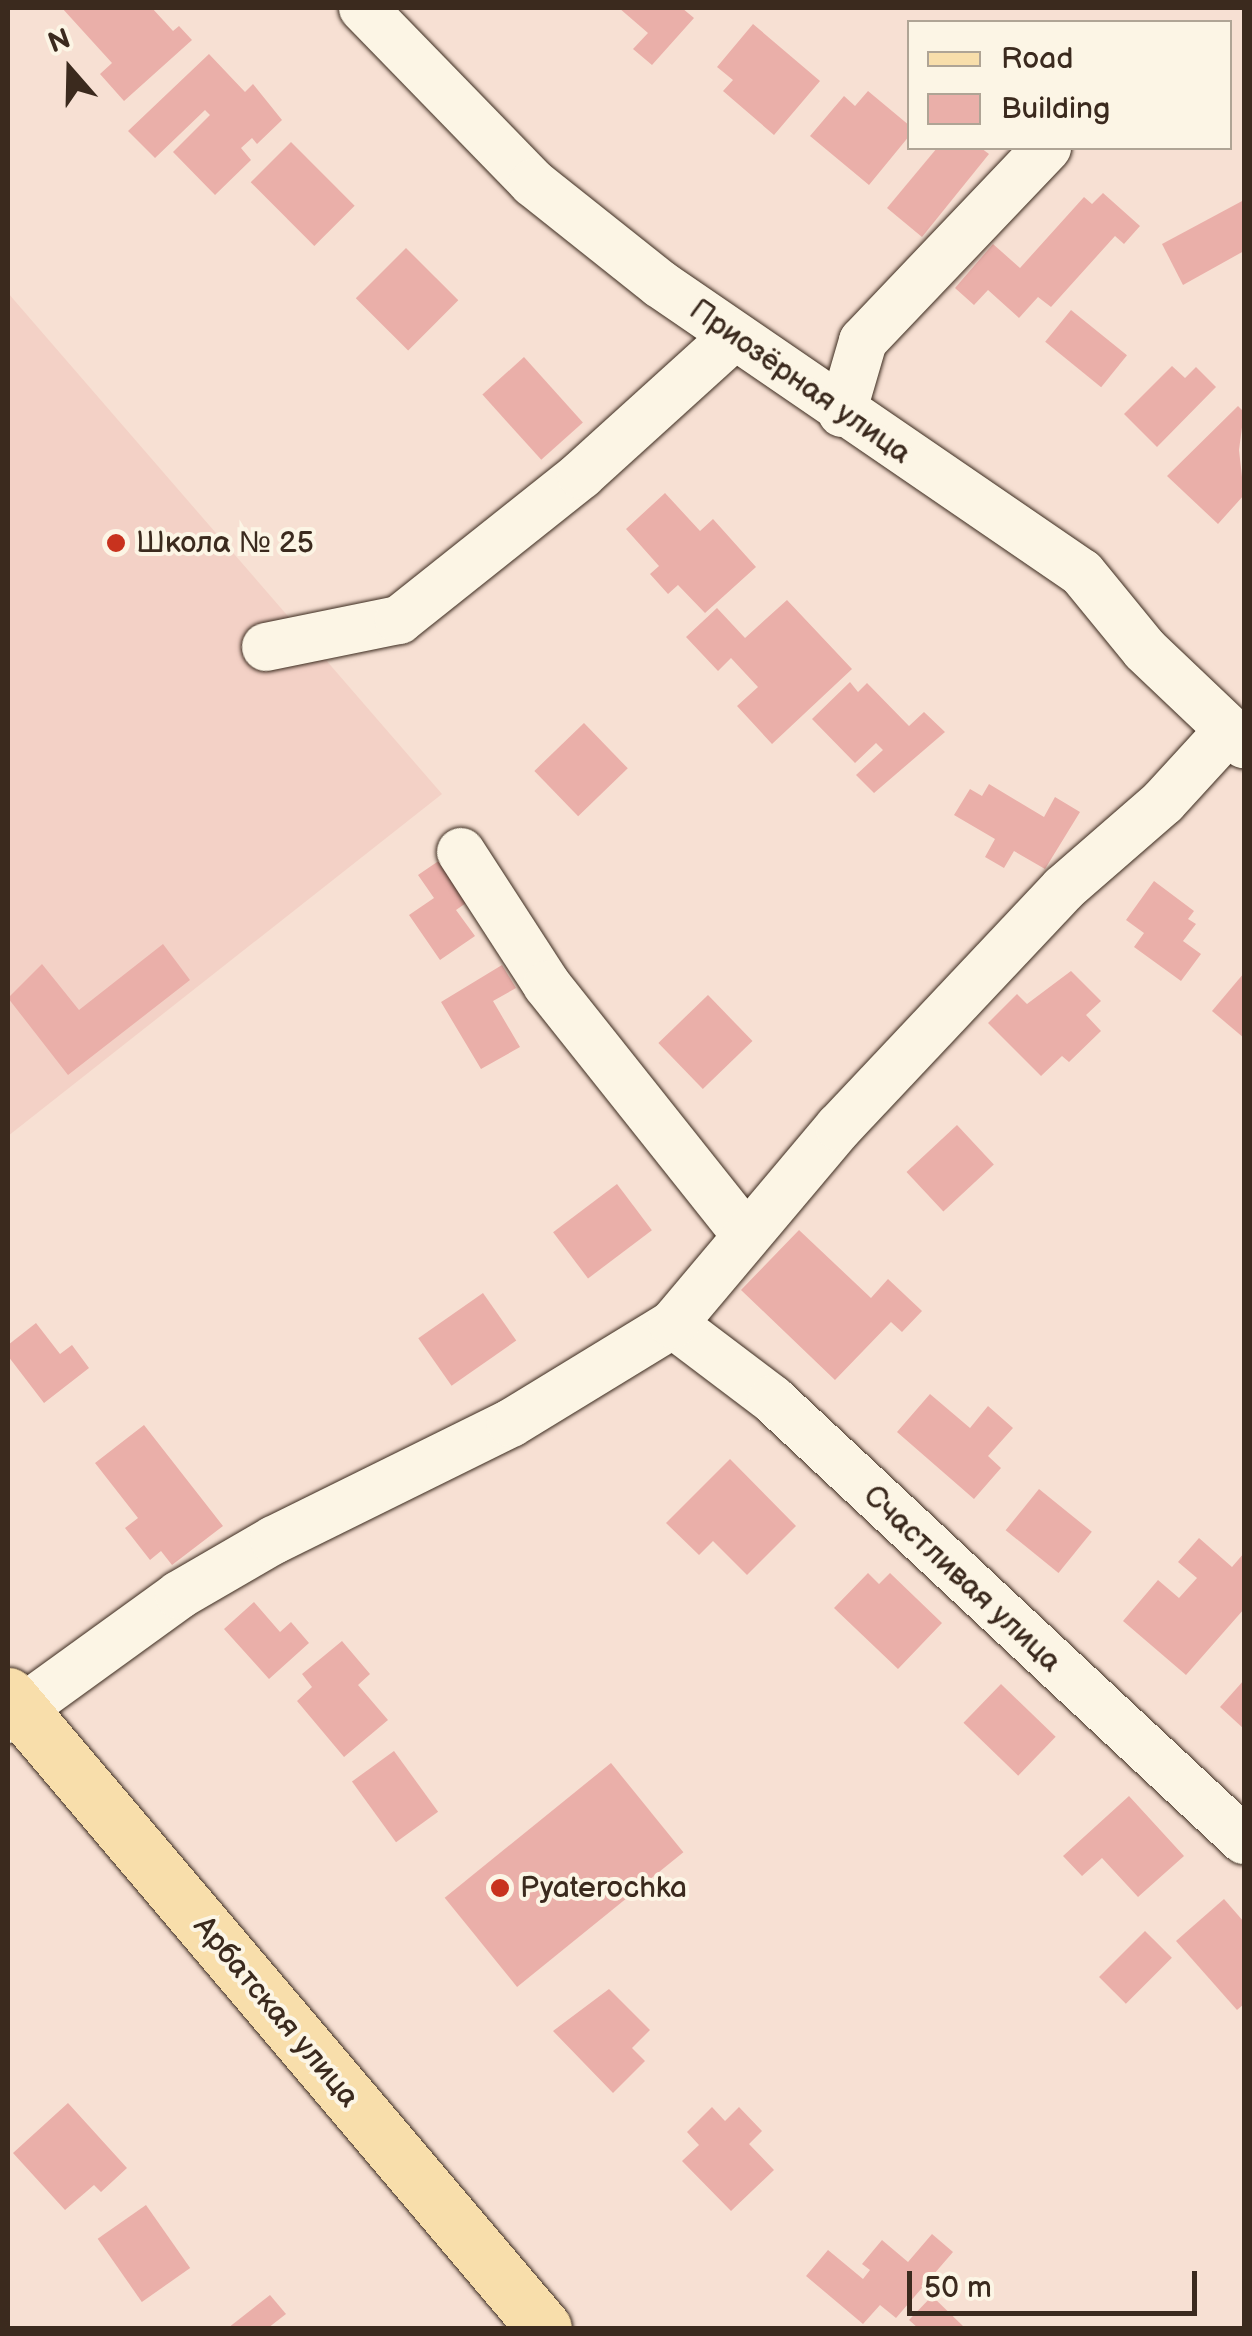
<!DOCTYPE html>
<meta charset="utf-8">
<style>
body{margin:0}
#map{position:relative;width:1252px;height:2336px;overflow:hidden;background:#f7e0d3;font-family:"Balsamiq Sans",sans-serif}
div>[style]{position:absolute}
.built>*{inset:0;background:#f3d1c6}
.building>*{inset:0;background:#eaafa9;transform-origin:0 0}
.roads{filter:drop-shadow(0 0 2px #3b2a1e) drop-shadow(0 0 2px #3b2a1e)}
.minor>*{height:48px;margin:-24px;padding:0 24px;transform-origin:24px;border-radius:24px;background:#fcf5e5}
.major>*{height:55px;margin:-27.5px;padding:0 27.5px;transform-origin:27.5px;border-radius:27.5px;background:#f8deab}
.dots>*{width:28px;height:28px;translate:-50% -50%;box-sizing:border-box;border:5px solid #fcf5e5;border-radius:50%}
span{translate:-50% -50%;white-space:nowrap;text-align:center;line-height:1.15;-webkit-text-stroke:8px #fcf5e5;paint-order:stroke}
.street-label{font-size:30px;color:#3b2a1e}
.poi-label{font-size:30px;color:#3b2a1e}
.left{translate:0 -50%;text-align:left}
.frame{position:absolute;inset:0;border:10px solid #3b2a1e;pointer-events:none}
.legend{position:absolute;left:907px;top:20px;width:325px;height:130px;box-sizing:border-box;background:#fcf5e5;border:2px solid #afa495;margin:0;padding:12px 18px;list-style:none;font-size:30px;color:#3b2a1e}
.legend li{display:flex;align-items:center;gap:20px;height:50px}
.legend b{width:50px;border:2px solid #afa495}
.north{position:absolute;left:20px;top:20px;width:100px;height:100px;-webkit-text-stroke:8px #fcf5e5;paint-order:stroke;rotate:340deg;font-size:28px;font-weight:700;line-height:40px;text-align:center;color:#3b2a1e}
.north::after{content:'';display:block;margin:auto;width:35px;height:45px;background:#3b2a1e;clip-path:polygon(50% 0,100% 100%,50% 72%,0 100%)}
.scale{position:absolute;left:907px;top:2271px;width:290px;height:45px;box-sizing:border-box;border:5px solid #3b2a1e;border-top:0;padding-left:12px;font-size:30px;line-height:35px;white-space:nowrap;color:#3b2a1e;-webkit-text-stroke:8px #fcf5e5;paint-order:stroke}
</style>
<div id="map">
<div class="built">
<div style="clip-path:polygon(8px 293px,442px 794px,8px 1136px)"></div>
</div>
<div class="building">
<div style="clip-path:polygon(62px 8px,152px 8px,173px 31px,179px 26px,192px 40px,124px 101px,100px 74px,112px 63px)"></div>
<div style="clip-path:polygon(619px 8px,682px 8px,694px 18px,652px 65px,633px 49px,648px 33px)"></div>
<div style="clip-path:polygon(753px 24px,820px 81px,774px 135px,723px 91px,733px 80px,717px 67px)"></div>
<div style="clip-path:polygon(209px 54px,245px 92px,253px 84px,282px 120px,257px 144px,252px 138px,241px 148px,251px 160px,215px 195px,173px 152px,210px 115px,205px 110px,155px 158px,128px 131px)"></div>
<div style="clip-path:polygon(868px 91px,910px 126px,910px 135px,869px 185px,810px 136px,844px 96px,855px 106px)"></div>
<div style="left:291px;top:142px;width:90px;height:57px;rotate:45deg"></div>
<div style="clip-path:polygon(937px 148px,981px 148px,989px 154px,922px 237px,887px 208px)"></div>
<div style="clip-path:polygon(1103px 193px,1140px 226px,1124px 244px,1115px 236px,1051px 307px,1038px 297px,1019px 318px,988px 290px,974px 305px,955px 288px,993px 244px,1020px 268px,1084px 197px,1092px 204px)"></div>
<div style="clip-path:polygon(1244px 200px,1244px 251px,1183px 285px,1162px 244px)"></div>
<div style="left:406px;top:248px;width:74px;height:71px;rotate:45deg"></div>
<div style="left:1071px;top:310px;width:72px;height:41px;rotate:39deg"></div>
<div style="left:524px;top:357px;width:88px;height:56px;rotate:48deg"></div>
<div style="clip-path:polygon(1172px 366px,1185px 378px,1196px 367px,1216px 387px,1157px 447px,1124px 414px)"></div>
<div style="clip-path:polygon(1238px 406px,1244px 412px,1239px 450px,1244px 495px,1218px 524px,1167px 476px)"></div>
<div style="clip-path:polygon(665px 493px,700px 531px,713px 519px,756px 567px,705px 613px,678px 585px,668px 594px,650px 574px,659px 566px,626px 529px)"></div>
<div style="clip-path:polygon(787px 600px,852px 669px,772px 744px,737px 706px,758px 687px,731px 658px,718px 671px,686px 637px,717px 608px,745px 638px)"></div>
<div style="clip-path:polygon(850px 682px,858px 692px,867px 683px,909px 726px,924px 712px,945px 732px,874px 793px,856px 775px,883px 750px,876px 743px,855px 763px,812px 719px)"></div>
<div style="left:584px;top:723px;width:63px;height:69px;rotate:46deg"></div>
<div style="clip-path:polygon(989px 784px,1044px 817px,1055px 797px,1080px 812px,1045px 869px,1014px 851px,1004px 868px,985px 857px,995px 839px,954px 815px,970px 789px,982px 796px)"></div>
<div style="clip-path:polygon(440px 860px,469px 901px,456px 910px,475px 936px,440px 960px,409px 915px,434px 898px,418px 875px)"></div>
<div style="clip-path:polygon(1154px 881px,1194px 911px,1188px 919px,1196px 924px,1183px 941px,1201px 954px,1181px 981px,1134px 947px,1144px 933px,1126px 920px)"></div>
<div style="clip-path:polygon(163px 944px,190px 980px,68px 1075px,8px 998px,42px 964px,79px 1010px)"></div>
<div style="clip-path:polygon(502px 965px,516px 988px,493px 1001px,520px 1047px,481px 1069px,441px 1002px)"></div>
<div style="clip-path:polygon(1071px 971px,1101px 1001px,1086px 1015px,1101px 1031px,1069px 1062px,1062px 1056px,1041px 1076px,988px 1023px,1017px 994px,1027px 1004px)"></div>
<div style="clip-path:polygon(1244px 973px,1244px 1038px,1212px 1011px)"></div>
<div style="left:708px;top:995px;width:64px;height:69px;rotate:46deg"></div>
<div style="left:957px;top:1125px;width:54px;height:69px;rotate:47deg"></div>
<div style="left:617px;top:1184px;width:58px;height:80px;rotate:53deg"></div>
<div style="clip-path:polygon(799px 1230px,871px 1298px,888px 1279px,922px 1311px,902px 1332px,891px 1322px,835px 1380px,741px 1290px)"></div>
<div style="left:483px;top:1293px;width:58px;height:79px;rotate:55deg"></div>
<div style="clip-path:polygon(36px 1323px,60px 1354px,72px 1345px,89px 1368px,44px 1403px,8px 1356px,8px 1345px)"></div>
<div style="clip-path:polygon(930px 1394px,970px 1428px,988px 1406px,1013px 1428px,988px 1456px,1001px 1468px,974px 1499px,897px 1432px)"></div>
<div style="clip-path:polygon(144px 1425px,223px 1526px,172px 1565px,161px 1551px,150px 1560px,125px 1528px,138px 1518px,95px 1463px)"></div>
<div style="clip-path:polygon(730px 1459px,796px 1526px,747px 1575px,713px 1541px,699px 1555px,666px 1523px)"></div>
<div style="left:1039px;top:1489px;width:68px;height:53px;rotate:39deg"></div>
<div style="clip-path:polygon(1199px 1538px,1232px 1567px,1244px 1553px,1244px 1609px,1186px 1675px,1123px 1621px,1158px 1580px,1179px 1598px,1197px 1578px,1178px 1562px)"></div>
<div style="clip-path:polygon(868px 1573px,879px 1584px,890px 1573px,942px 1623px,898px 1669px,834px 1608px)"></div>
<div style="clip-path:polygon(254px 1602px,280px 1632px,291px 1622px,309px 1643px,269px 1679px,224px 1629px)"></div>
<div style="clip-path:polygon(342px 1641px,370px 1674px,358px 1685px,388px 1720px,344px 1757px,297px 1701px,312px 1687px,302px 1674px)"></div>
<div style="clip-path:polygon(1244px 1680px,1244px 1729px,1220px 1707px)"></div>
<div style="left:1001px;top:1684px;width:76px;height:54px;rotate:44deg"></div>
<div style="left:394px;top:1751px;width:75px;height:52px;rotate:54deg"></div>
<div style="left:611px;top:1763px;width:115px;height:214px;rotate:51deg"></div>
<div style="clip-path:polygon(1129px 1796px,1184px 1856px,1138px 1897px,1102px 1858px,1082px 1876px,1063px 1856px)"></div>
<div style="clip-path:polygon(1224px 1899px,1244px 1922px,1244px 2004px,1237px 2010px,1176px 1941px)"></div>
<div style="left:1145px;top:1931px;width:38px;height:65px;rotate:45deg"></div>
<div style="clip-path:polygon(609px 1989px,650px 2030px,632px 2048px,645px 2061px,613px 2093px,553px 2031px)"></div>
<div style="clip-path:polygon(68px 2103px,127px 2168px,101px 2192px,94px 2185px,65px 2210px,13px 2153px)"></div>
<div style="clip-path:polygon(712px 2107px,725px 2121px,739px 2107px,762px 2131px,749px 2144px,774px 2170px,731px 2211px,682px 2161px,699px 2145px,687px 2132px)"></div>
<div style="left:146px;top:2205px;width:77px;height:59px;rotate:55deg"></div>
<div style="clip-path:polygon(932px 2234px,953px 2252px,896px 2318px,880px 2305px,863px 2324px,806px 2276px,828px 2250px,863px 2279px,870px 2270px,862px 2264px,882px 2240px,908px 2262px)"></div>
<div style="clip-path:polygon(270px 2295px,286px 2314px,268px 2328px,228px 2328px)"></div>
<div style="clip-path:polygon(932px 2296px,965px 2328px,918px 2328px,909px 2320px)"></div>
</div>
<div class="roads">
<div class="minor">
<div style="left:363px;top:8px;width:244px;rotate:45.8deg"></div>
<div style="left:533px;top:183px;width:162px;rotate:38.5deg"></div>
<div style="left:660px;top:284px;width:511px;rotate:34.4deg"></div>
<div style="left:1082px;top:573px;width:99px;rotate:50.7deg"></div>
<div style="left:1145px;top:650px;width:137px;rotate:43.5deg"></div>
<div style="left:842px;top:413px;width:75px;rotate:-73.7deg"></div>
<div style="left:863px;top:341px;width:267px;rotate:-46.4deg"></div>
<div style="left:266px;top:647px;width:136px;rotate:-11.5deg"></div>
<div style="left:399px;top:620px;width:233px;rotate:-38.5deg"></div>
<div style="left:581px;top:475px;width:205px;rotate:-42.2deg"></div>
<div style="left:461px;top:852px;width:158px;rotate:57.1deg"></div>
<div style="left:547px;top:985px;width:317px;rotate:51.5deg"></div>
<div style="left:673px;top:1324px;width:124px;rotate:37.1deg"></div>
<div style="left:772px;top:1399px;width:646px;rotate:43.06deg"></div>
<div style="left:8px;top:1719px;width:211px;rotate:-35.9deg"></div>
<div style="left:179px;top:1595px;width:110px;rotate:-30.1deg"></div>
<div style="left:274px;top:1540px;width:264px;rotate:-26.3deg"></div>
<div style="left:511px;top:1423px;width:190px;rotate:-31.4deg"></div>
<div style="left:673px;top:1324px;width:258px;rotate:-49.9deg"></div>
<div style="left:839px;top:1127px;width:327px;rotate:-46.7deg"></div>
<div style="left:1063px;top:889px;width:133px;rotate:-41deg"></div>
<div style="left:1163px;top:802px;width:96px;rotate:-47.5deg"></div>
</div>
<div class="major">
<div style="left:8px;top:1695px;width:829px;rotate:49.74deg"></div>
</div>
</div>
<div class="dots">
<div style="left:116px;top:543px;background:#c8321e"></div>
<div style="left:500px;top:1888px;background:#c8321e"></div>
</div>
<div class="street-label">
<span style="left:800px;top:382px;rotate:35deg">Приозёрная улица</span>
<span style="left:962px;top:1579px;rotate:43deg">Счастливая улица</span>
<span style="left:276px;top:2012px;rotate:50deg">Арбатская улица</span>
</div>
<div class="poi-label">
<span class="left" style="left:136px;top:543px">Школа № 25</span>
<span class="left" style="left:520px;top:1888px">Pyaterochka</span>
</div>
<div class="frame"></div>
<ul class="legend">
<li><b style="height:12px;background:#f8deab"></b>Road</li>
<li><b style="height:28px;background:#eaafa9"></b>Building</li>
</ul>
<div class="north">N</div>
<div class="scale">50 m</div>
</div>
